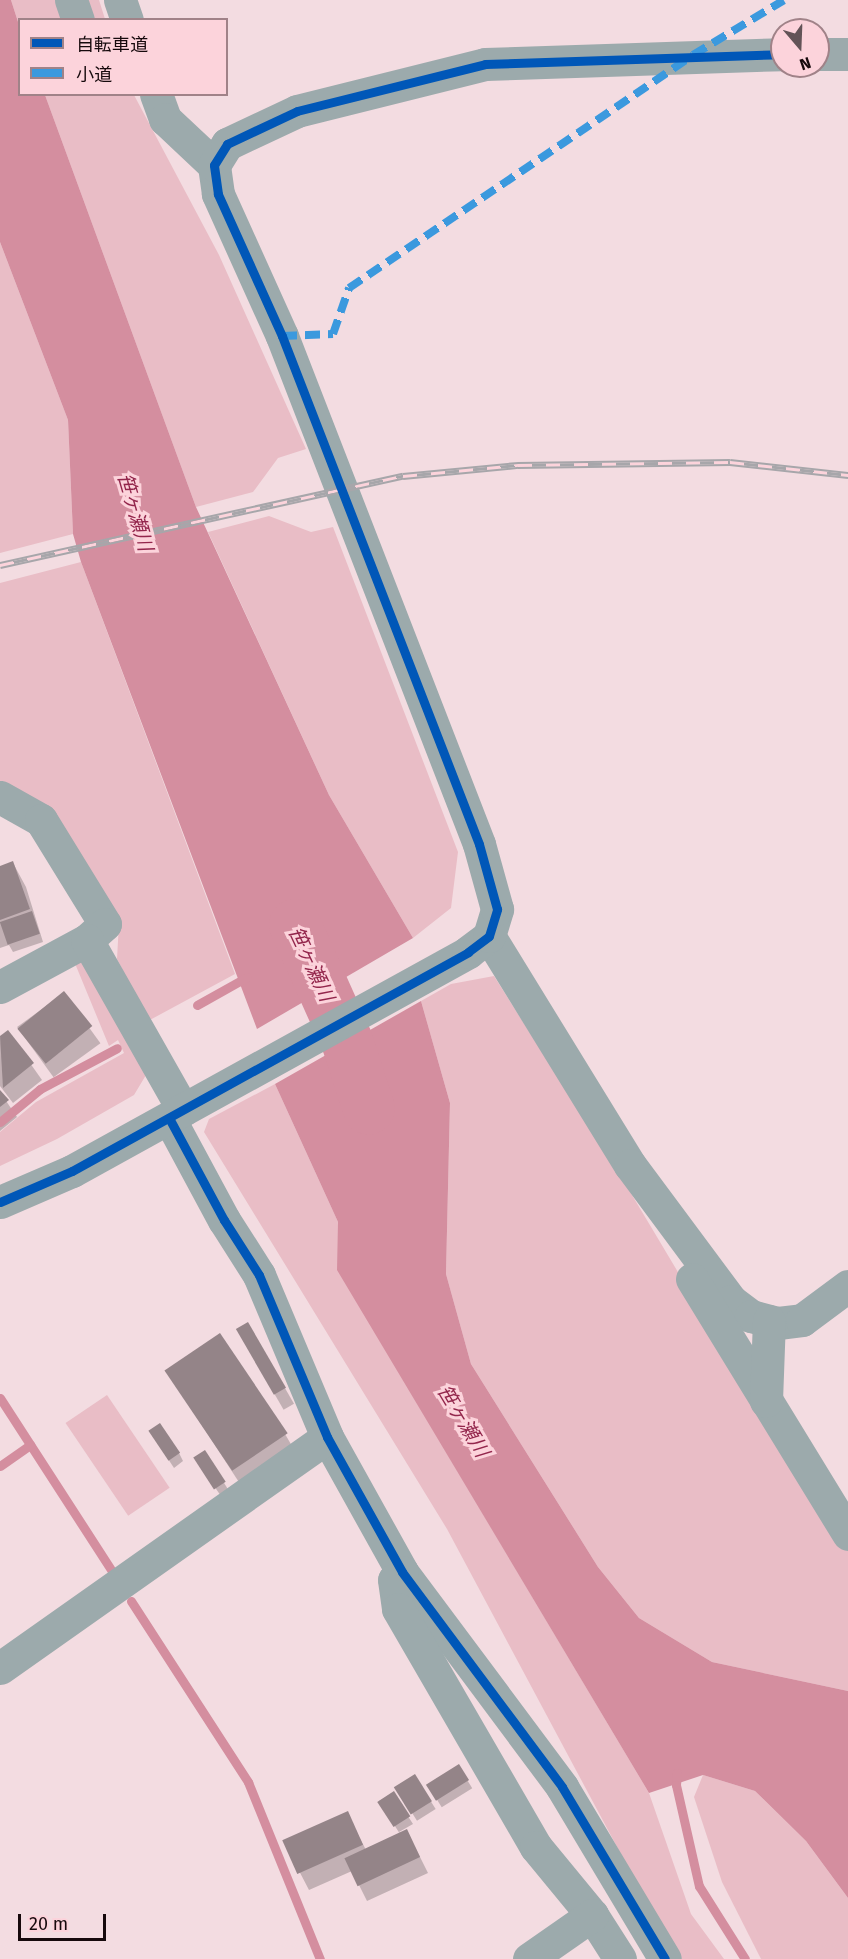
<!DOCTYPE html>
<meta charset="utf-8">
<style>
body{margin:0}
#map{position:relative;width:848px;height:1959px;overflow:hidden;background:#f3dce1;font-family:"Fira Sans","Noto Sans JP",sans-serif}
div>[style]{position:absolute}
.green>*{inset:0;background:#e9bdc6;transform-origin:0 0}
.water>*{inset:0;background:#d48e9f}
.shadow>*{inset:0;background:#0003;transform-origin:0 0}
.stream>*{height:9px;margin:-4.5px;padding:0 4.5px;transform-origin:4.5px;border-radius:4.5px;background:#d48e9f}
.river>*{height:52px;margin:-26px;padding:0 26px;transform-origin:26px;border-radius:26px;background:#d48e9f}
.building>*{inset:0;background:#948488;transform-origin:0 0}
.minor>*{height:33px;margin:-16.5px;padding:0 16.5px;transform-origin:16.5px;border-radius:16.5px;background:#9caaac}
.rail>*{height:7px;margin-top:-3.5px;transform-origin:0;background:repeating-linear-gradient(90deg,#fcd3db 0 14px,#a7a6aa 0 28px);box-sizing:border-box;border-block:2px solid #a7a6aa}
.quiet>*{height:8px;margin-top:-4px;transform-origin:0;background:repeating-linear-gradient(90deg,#3b99de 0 15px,transparent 0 23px)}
.cycleway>*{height:9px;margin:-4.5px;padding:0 4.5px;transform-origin:4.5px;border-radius:4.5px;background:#0057b8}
span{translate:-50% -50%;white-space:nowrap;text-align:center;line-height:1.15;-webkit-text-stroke:6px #fcd3db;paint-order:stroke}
.water-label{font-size:20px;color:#93264c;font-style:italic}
.legend{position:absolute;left:18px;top:18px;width:210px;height:78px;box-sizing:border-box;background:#fcd3db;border:2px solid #a08288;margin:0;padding:8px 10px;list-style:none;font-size:18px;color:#16090c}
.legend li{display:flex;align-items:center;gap:12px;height:30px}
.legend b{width:30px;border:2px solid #a08288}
.north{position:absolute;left:770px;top:18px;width:60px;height:60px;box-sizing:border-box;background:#fcd3db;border:2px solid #a08288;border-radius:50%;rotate:161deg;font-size:16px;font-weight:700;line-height:24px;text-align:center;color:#16090c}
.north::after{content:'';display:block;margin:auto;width:21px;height:27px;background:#635357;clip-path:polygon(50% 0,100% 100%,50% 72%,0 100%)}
.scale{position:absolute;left:18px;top:1914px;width:88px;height:27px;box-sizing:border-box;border:3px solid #16090c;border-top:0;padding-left:8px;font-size:18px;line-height:21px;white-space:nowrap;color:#16090c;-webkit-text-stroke:4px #fcd3db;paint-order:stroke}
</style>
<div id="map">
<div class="green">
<div style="clip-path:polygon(11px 0,99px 0,105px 19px,20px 20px,19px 25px)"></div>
<div style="clip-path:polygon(45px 95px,134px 95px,219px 255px,306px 449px,278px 458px,253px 492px,196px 507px)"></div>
<div style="clip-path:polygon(0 242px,68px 420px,73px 534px,0 553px)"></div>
<div style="clip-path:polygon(269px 516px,311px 532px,333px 527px,458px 852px,451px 908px,413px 938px,329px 795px,208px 532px)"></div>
<div style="clip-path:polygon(81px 562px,235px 974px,148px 1021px,117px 959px,119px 923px,0 784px,0 583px)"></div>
<div style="clip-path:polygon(80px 956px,149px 1070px,134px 1095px,57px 1139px,0 1166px,0 1132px,36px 1102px,124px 1053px,118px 1040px,109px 1046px,74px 961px)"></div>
<div style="clip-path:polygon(494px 976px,626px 1185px,820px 1510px,848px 1548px,848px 1691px,712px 1662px,639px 1618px,598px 1567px,471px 1364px,446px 1274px,450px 1103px,421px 1001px,451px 984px)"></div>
<div style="clip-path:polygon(275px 1084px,338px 1222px,338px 1270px,649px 1793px,691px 1914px,724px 1959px,677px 1959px,447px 1529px,204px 1132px,209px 1119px)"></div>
<div style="left:107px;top:1395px;width:112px;height:50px;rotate:56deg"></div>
<div style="clip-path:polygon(703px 1775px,755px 1791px,806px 1841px,848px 1898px,848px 1959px,761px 1959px,722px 1882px,694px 1797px)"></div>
</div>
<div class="water">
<div style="clip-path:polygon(0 0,11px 0,19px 25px,20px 94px,45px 95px,196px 507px,329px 795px,413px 938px,257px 1029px,81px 562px,73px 534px,68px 420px,0 242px)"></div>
<div style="clip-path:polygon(421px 1001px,450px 1103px,446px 1274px,471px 1364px,598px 1567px,639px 1618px,712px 1662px,848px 1691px,848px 1898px,806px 1841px,755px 1791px,703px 1775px,649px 1793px,337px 1270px,338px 1222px,275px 1084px)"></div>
</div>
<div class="shadow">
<div style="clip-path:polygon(13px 863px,26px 887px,43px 942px,13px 952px,9px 945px,0 948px,0 868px)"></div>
<div style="left:64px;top:993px;width:62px;height:58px;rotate:54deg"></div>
<div style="clip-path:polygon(8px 1032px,42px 1080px,13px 1103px,0 1086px,0 1038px)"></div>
<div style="clip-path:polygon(0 1092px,17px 1117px,0 1131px)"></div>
<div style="left:248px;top:1324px;width:92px;height:12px;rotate:60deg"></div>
<div style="clip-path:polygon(166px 1370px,285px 1434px,299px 1458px,246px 1493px)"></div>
<div style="clip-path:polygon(155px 1439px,179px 1453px,183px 1461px,174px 1468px)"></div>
<div style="clip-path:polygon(205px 1452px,229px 1491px,221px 1496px,200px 1466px)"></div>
<div style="left:459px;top:1767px;width:25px;height:36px;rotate:58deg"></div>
<div style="left:415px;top:1776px;width:39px;height:22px;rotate:58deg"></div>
<div style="clip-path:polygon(393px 1793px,413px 1824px,399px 1832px,415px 1847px,428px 1873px,367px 1901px,352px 1871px,309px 1890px,284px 1842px,347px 1813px,366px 1850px,400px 1834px,379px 1801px)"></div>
</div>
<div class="stream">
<div style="left:197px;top:1005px;width:57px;rotate:-29.2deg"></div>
<div style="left:0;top:1122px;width:52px;rotate:-39.5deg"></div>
<div style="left:40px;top:1089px;width:87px;rotate:-28deg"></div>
<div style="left:0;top:1398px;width:210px;rotate:57.1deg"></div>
<div style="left:0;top:1466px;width:37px;rotate:-35deg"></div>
<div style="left:131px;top:1601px;width:216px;rotate:57.1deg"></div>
<div style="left:248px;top:1782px;width:191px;rotate:67.9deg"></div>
<div style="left:677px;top:1773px;width:12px;rotate:95deg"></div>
<div style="left:676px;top:1785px;width:104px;rotate:77.2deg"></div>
<div style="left:699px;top:1886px;width:86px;rotate:57.8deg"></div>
</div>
<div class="river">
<div style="left:295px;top:925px;width:127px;rotate:65.9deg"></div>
<div style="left:347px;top:1041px;width:71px;rotate:72.1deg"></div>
</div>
<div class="building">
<div style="clip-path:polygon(13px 861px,30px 909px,0 920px,0 866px)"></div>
<div style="left:32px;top:911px;width:24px;height:34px;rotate:71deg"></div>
<div style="left:64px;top:991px;width:45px;height:60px;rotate:51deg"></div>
<div style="clip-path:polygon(8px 1030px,34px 1063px,3px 1088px,0 1036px)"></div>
<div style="clip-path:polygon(0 1090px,9px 1100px,0 1107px)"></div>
<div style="left:248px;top:1322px;width:76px;height:14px;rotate:60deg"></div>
<div style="left:220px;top:1333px;width:121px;height:67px;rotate:56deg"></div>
<div style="left:160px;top:1423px;width:36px;height:14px;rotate:56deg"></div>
<div style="left:205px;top:1450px;width:38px;height:14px;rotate:57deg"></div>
<div style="left:459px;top:1764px;width:19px;height:39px;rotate:58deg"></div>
<div style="left:415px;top:1774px;width:32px;height:25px;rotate:58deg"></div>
<div style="left:394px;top:1791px;width:30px;height:20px;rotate:57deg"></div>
<div style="left:348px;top:1811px;width:37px;height:72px;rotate:66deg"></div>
<div style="left:407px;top:1829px;width:31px;height:69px;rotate:65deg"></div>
</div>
<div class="minor">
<div style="left:71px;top:0;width:21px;rotate:71deg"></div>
<div style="left:120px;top:0;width:21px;rotate:71deg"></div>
<div style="left:818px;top:54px;width:30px"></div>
<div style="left:156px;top:94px;width:27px;rotate:70deg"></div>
<div style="left:165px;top:119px;width:67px;rotate:43.2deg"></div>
<div style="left:0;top:797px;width:47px;rotate:29.3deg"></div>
<div style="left:41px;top:820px;width:122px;rotate:58.4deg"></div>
<div style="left:105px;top:924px;width:24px;rotate:138deg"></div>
<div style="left:87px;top:940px;width:99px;rotate:151.6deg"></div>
<div style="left:489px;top:936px;width:269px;rotate:58.4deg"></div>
<div style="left:630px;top:1165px;width:169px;rotate:53.4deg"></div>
<div style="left:731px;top:1301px;width:25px;rotate:37deg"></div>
<div style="left:751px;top:1316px;width:28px;rotate:15deg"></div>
<div style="left:778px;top:1323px;width:24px;rotate:-7deg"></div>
<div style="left:802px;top:1320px;width:57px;rotate:-36.5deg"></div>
<div style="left:87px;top:940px;width:195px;rotate:60.5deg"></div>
<div style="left:169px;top:1118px;width:116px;rotate:61.7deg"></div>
<div style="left:224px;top:1220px;width:65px;rotate:57.5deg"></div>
<div style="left:259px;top:1275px;width:176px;rotate:67.2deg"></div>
<div style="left:327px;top:1437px;width:154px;rotate:60.9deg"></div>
<div style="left:402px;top:1572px;width:268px;rotate:53.3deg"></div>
<div style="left:562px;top:1787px;width:200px;rotate:59.1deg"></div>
<div style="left:0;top:1202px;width:78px;rotate:-23.3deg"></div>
<div style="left:72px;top:1171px;width:453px;rotate:-28.9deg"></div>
<div style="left:468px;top:952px;width:26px;rotate:-37deg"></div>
<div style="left:489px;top:936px;width:28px;rotate:-73deg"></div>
<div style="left:497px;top:909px;width:67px;rotate:-105.5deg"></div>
<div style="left:479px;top:844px;width:545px;rotate:-111.2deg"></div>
<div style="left:282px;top:336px;width:156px;rotate:-114.3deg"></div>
<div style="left:218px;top:194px;width:29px;rotate:-98deg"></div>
<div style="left:214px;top:165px;width:25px;rotate:-58deg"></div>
<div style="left:227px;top:144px;width:77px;rotate:-25.2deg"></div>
<div style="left:297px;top:111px;width:194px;rotate:-14deg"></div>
<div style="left:485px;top:64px;width:297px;rotate:-1.9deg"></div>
<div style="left:692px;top:1279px;width:299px;rotate:58.5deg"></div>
<div style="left:766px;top:1401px;width:80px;rotate:-87.9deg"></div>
<div style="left:402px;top:1572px;width:11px;rotate:135deg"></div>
<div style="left:394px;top:1580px;width:29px;rotate:82deg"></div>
<div style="left:398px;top:1609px;width:275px;rotate:59.9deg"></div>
<div style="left:536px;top:1847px;width:88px;rotate:50.5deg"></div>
<div style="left:592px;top:1915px;width:52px;rotate:57.5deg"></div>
<div style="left:0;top:1668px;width:400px;rotate:-35.2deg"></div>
<div style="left:529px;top:1959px;width:77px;rotate:-34.9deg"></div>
</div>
<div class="rail">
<div style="left:0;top:565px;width:413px;rotate:-12.5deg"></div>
<div style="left:403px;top:476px;width:116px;rotate:-5.5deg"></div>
<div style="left:518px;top:465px;width:212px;rotate:-0.8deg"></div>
<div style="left:730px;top:462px;width:119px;rotate:6.3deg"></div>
</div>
<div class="quiet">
<div style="left:282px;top:336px;width:51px;rotate:-2.2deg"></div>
<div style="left:333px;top:334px;width:49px;rotate:-70.8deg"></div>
<div style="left:349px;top:288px;width:415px;rotate:-34.1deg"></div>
<div style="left:693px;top:55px;width:106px;rotate:-31.1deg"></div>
</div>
<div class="cycleway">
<div style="left:169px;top:1118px;width:116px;rotate:61.7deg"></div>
<div style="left:224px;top:1220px;width:65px;rotate:57.5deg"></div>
<div style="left:259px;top:1275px;width:176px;rotate:67.2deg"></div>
<div style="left:327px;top:1437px;width:154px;rotate:60.9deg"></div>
<div style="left:402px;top:1572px;width:268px;rotate:53.3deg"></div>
<div style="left:562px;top:1787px;width:200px;rotate:59.1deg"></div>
<div style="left:0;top:1202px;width:78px;rotate:-23.3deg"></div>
<div style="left:72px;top:1171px;width:453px;rotate:-28.9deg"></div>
<div style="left:468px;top:952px;width:26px;rotate:-37deg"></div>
<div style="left:489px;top:936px;width:28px;rotate:-73deg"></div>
<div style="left:497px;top:909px;width:67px;rotate:-105.5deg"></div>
<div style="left:479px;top:844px;width:545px;rotate:-111.2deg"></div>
<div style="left:282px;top:336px;width:156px;rotate:-114.3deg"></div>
<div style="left:218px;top:194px;width:29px;rotate:-98deg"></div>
<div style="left:214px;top:165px;width:25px;rotate:-58deg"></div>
<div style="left:227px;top:144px;width:77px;rotate:-25.2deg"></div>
<div style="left:297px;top:111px;width:194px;rotate:-14deg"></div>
<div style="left:485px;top:64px;width:297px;rotate:-1.9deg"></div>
</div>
<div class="water-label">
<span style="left:135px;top:512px;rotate:74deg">笹ヶ瀬川</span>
<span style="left:311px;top:964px;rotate:65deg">笹ヶ瀬川</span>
<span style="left:463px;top:1421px;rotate:59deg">笹ヶ瀬川</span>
</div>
<ul class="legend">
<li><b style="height:8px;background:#0057b8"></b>自転車道</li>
<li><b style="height:8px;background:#3b99de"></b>小道</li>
</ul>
<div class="north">N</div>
<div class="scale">20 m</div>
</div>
